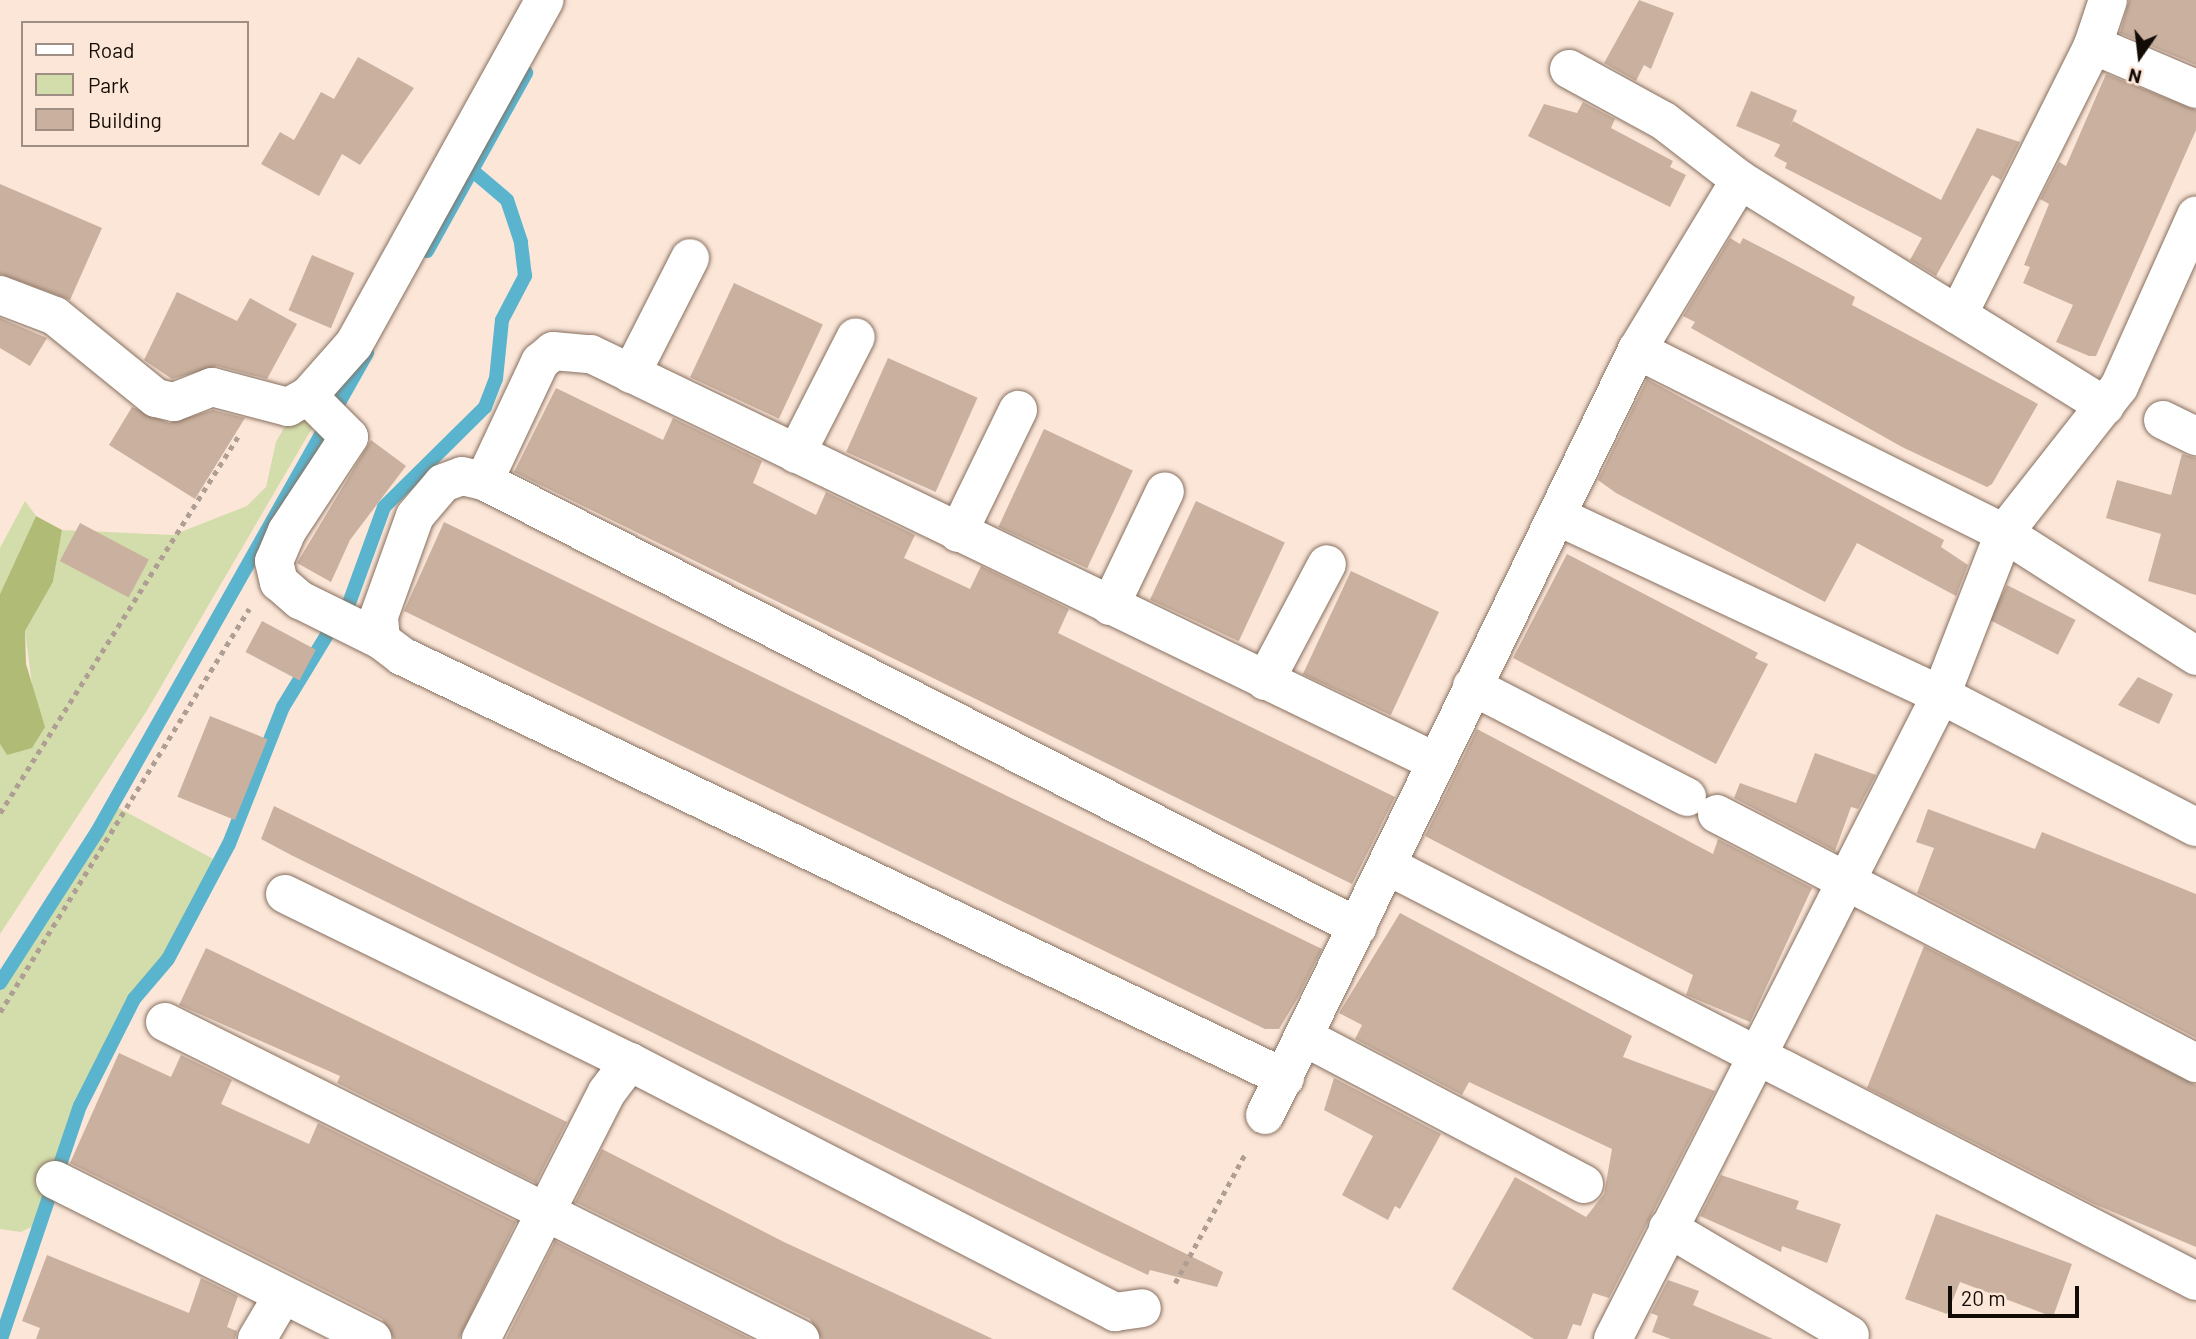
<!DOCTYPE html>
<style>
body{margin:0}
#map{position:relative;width:2196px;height:1339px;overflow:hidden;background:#fbe6d8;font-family:Barlow,sans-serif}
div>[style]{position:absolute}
.green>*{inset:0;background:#d3dcab}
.forest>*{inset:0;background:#b0bc76}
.stream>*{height:14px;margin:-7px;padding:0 7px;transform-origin:7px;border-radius:7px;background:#5ab4ce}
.building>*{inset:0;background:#cab19f;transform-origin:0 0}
.path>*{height:4.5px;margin-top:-2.25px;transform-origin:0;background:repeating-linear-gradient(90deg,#af9e93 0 5px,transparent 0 10px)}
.roads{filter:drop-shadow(0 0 2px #877060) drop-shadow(0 0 2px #877060)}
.minor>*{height:38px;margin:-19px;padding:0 19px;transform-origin:19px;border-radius:19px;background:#fff}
span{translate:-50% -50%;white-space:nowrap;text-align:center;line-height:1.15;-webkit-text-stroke:5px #fbe6d8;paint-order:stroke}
.legend{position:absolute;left:21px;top:21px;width:228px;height:126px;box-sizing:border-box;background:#fbe6d8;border:2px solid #9e8e84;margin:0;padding:9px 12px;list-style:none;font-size:21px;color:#130b06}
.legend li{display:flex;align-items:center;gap:14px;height:35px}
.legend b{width:35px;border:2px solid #9e8e84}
.north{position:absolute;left:2105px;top:21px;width:70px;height:70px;-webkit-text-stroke:5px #fbe6d8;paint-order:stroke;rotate:194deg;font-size:19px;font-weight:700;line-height:28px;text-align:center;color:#130b06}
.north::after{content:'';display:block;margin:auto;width:24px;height:32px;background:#130b06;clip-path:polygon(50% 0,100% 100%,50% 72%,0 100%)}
.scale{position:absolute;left:1948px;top:1286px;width:131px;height:32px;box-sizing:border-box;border:4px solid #130b06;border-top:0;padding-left:9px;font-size:21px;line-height:24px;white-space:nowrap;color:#130b06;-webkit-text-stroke:5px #fbe6d8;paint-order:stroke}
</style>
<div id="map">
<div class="green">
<div style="clip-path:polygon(303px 412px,315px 423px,146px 712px,0 934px,0 744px,7px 755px,33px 692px,25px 631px,53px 582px,62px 530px,173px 535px,247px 506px,266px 487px,276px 442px,290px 417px)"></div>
<div style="clip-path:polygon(25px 501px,36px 516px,0 594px,0 548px)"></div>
<div style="clip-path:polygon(115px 806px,217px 861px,165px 956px,130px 997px,76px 1105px,39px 1223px,21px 1232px,0 1229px,0 990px)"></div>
</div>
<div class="forest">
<div style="clip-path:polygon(36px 516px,62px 530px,53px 582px,25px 631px,26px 664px,45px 727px,32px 748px,7px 755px,0 744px,0 594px)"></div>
</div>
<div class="stream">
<div style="left:427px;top:251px;width:204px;rotate:-60.9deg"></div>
<div style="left:348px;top:606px;width:105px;rotate:-70deg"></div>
<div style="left:384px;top:507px;width:142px;rotate:-44.7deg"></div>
<div style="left:485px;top:407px;width:30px;rotate:-69deg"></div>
<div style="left:496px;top:379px;width:59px;rotate:-84.2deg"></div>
<div style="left:502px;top:320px;width:50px;rotate:-62.4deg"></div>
<div style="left:525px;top:276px;width:34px;rotate:-97deg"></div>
<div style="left:521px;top:242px;width:44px;rotate:-108.4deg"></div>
<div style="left:507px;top:200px;width:43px;rotate:-139.7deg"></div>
<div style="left:0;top:983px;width:179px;rotate:-57.3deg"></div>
<div style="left:97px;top:832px;width:550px;rotate:-60.59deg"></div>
<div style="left:1px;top:1339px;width:246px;rotate:-71.3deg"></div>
<div style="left:80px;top:1106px;width:120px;rotate:-63.2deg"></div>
<div style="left:134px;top:999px;width:52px;rotate:-49.6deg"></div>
<div style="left:168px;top:959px;width:130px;rotate:-62.1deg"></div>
<div style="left:229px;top:844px;width:147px;rotate:-68.5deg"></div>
<div style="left:283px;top:707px;width:90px;rotate:-58.6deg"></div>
</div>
<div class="building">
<div style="clip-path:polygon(1639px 0,1674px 13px,1651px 69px,1644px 65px,1636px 81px,1604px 63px)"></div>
<div style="clip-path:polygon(2129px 0,2196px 0,2196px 65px,2120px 33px)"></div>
<div style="clip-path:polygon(358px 57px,414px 88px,360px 165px,342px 154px,319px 196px,261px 164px,280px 132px,294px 140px,321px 92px,334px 99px)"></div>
<div style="clip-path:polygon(2106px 74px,2196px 110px,2196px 130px,2096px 356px,2089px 356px,2056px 342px,2073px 305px,2023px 283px,2030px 267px,2024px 265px,2049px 204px,2040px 199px,2059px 162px,2066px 166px)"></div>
<div style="left:1751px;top:91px;width:50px;height:38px;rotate:23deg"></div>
<div style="clip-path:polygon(1583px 102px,1615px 119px,1611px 128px,1673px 161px,1670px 167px,1686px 175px,1670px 207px,1528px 136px,1544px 104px,1577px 113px)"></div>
<div style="clip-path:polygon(1793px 121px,1941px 200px,1977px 128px,2020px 142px,2001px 180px,1992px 175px,1936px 276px,1910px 260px,1922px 238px,1785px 168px,1787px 163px,1774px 156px)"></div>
<div style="clip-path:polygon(0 184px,102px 228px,70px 300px,0 274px)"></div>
<div style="clip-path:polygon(1730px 238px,1740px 244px,1743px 238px,1782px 258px,1855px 297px,1852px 305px,2038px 404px,1992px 484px,1987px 487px,1902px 447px,1691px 328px,1695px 322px,1683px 316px)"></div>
<div style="left:312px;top:255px;width:46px;height:60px;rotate:23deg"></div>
<div style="left:734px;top:283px;width:98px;height:104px;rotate:25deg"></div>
<div style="clip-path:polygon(177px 292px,237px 321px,250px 298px,297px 324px,267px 379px,217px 366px,172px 379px,144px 360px)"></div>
<div style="clip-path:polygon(0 318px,47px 338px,30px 366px,0 348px)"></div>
<div style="left:888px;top:358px;width:98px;height:103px;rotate:24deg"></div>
<div style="clip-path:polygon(1647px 379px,1944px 540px,1941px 547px,1968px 565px,1956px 596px,1857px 543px,1825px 602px,1616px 493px,1598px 480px)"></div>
<div style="clip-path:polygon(556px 388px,663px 440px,673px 418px,762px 461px,753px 483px,816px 515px,826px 492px,915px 535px,904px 558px,970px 589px,981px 566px,1069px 609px,1058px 633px,1395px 797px,1352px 884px,514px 472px)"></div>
<div style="clip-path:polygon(132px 407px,169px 423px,213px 410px,245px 418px,195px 499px,109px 445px)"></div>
<div style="left:1044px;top:429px;width:98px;height:108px;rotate:25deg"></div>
<div style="clip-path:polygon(371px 440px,406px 466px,350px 540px,331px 582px,297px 563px)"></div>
<div style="clip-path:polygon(2182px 454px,2196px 458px,2196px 595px,2148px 581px,2161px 534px,2106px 518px,2117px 480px,2171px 495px)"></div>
<div style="left:1196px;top:501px;width:98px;height:109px;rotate:25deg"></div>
<div style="clip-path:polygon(444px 522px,1322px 949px,1297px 999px,1279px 1029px,1265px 1029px,404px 611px)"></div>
<div style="left:80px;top:523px;width:78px;height:43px;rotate:28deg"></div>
<div style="clip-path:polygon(1567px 554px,1758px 653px,1755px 658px,1768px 664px,1716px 764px,1513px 658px)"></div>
<div style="left:1351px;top:571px;width:97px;height:114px;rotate:25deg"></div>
<div style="left:2007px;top:585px;width:77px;height:39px;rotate:27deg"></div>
<div style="left:262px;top:621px;width:61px;height:35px;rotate:28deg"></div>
<div style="clip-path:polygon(2138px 677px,2173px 694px,2159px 724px,2118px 705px)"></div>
<div style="left:210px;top:716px;width:62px;height:87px;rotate:22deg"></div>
<div style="clip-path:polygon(1477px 729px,1713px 854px,1718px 839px,1812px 888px,1750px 1022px,1686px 995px,1693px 975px,1425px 836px)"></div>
<div style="clip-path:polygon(1815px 753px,1876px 775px,1858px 809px,1851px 807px,1835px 851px,1734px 798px,1740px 783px,1796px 803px)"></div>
<div style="clip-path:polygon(274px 806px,1223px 1272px,1217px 1287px,1150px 1270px,1148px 1275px,1103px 1254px,293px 856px,261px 839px)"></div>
<div style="clip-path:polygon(1928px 809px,2035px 849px,2042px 832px,2196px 894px,2196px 1038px,1917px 893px,1934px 848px,1916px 842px)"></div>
<div style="clip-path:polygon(1400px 913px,1632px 1036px,1623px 1057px,1715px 1091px,1609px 1298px,1593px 1293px,1581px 1326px,1573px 1324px,1567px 1339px,1534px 1339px,1452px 1289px,1515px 1177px,1586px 1217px,1604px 1194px,1612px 1149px,1469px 1082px,1462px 1095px,1355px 1039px,1362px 1025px,1339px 1013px)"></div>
<div style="clip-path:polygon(1924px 946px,2196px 1085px,2196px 1247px,2094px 1204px,1867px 1088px)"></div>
<div style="clip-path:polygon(206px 948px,567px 1122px,536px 1183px,337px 1083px,340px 1076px,179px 1005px)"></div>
<div style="clip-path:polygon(119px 1053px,171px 1077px,181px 1055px,232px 1080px,221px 1104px,309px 1144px,318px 1123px,516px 1222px,459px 1339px,394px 1339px,382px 1319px,70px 1163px)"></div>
<div style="clip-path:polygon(1334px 1078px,1441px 1134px,1400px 1209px,1395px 1206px,1388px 1220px,1342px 1195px,1373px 1136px,1324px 1110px)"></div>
<div style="clip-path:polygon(602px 1149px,784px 1242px,993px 1339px,822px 1339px,810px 1319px,575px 1202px)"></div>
<div style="clip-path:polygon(1721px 1175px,1799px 1201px,1796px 1209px,1841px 1224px,1827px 1263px,1782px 1246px,1781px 1252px,1700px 1216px)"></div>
<div style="clip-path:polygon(1936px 1214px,2072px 1264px,2053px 1317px,1960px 1282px,1947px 1314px,1905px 1299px)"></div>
<div style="clip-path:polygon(555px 1241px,751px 1339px,506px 1339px)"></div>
<div style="clip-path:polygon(47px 1255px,189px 1313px,201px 1278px,238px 1296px,227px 1327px,237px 1331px,235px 1339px,36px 1339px,40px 1328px,22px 1321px)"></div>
<div style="clip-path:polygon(1668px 1280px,1699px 1291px,1693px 1305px,1773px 1339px,1671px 1339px,1652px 1332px,1658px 1316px,1651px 1313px)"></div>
</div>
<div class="path">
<div style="left:0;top:813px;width:445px;rotate:-57.7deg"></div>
<div style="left:0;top:1012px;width:474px;rotate:-58.3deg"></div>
<div style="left:1175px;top:1283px;width:149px;rotate:-61.5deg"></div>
</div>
<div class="roads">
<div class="minor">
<div style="left:2093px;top:45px;width:112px;rotate:23.1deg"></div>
<div style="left:1569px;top:69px;width:108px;rotate:28.7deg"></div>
<div style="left:1664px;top:121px;width:96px;rotate:37.8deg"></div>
<div style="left:0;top:295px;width:59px;rotate:20.9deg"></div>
<div style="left:55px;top:316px;width:130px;rotate:39.1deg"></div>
<div style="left:156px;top:398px;width:18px;rotate:13deg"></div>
<div style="left:174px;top:402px;width:41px;rotate:-21.5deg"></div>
<div style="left:212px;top:387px;width:79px;rotate:14.7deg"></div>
<div style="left:288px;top:407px;width:23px;rotate:-29deg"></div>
<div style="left:308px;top:396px;width:69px;rotate:-48.5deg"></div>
<div style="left:354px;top:344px;width:393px;rotate:-61deg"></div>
<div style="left:1958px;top:315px;width:173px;rotate:31.8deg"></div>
<div style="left:1637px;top:350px;width:410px;rotate:26.5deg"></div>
<div style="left:2004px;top:533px;width:228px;rotate:32.6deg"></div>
<div style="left:631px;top:374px;width:130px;rotate:-63deg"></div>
<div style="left:308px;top:396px;width:58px;rotate:45deg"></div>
<div style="left:349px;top:437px;width:113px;rotate:123.4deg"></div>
<div style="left:287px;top:531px;width:33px;rotate:113deg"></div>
<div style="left:274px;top:561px;width:22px;rotate:77deg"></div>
<div style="left:279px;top:582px;width:28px;rotate:41deg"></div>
<div style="left:300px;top:600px;width:90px;rotate:26.3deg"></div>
<div style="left:2163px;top:420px;width:37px;rotate:26deg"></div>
<div style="left:796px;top:454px;width:131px;rotate:-62.9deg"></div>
<div style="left:484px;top:481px;width:132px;rotate:-64.8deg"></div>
<div style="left:540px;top:362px;width:17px;rotate:-40deg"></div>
<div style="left:553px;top:351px;width:38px;rotate:5deg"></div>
<div style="left:591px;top:354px;width:938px;rotate:25.77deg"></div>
<div style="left:1557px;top:516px;width:424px;rotate:25deg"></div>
<div style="left:1941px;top:695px;width:174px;rotate:-68.7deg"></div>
<div style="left:2004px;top:533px;width:186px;rotate:-51.8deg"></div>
<div style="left:2119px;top:387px;width:188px;rotate:-65.8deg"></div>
<div style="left:958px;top:533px;width:137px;rotate:-64deg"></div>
<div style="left:1110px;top:606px;width:127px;rotate:-64.4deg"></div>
<div style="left:1265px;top:681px;width:132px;rotate:-62.1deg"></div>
<div style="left:1472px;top:686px;width:242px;rotate:27.3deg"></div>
<div style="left:1717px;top:814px;width:540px;rotate:27.47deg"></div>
<div style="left:1388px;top:866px;width:908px;rotate:27.19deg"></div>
<div style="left:285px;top:894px;width:384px;rotate:26deg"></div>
<div style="left:165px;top:1022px;width:710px;rotate:26.53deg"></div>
<div style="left:1306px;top:1038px;width:314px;rotate:27.7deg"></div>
<div style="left:1285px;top:1078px;width:979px;rotate:-154.46deg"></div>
<div style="left:402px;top:656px;width:26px;rotate:-143deg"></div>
<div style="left:381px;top:640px;width:24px;rotate:-95deg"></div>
<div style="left:379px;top:616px;width:106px;rotate:-70.2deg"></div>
<div style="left:415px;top:516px;width:43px;rotate:-49.7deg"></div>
<div style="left:443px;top:483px;width:20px;rotate:-20deg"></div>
<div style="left:462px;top:476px;width:23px;rotate:13deg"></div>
<div style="left:484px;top:481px;width:981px;rotate:27.04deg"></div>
<div style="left:1265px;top:1115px;width:851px;rotate:-64.07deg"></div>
<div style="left:1637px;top:350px;width:199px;rotate:-58.8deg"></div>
<div style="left:1740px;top:180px;width:256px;rotate:31.8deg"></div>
<div style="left:1958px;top:315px;width:302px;rotate:-63.4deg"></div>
<div style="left:2093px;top:45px;width:47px;rotate:-71.6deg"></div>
<div style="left:55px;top:1180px;width:355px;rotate:26.6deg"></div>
<div style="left:1668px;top:1228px;width:211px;rotate:30.5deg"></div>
<div style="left:257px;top:1339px;width:51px;rotate:-59.4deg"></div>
<div style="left:481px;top:1339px;width:277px;rotate:-63deg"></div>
<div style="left:607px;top:1092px;width:38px;rotate:-53deg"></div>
<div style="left:630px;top:1062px;width:546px;rotate:27.27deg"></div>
<div style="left:1115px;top:1312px;width:27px;rotate:-8deg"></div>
<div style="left:1613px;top:1339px;width:723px;rotate:-63.01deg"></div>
<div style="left:1941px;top:695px;width:287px;rotate:27.4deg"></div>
</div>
</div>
<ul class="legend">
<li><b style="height:9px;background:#fff"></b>Road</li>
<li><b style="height:19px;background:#d3dcab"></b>Park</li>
<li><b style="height:19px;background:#cab19f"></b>Building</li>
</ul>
<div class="north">N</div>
<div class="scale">20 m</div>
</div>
